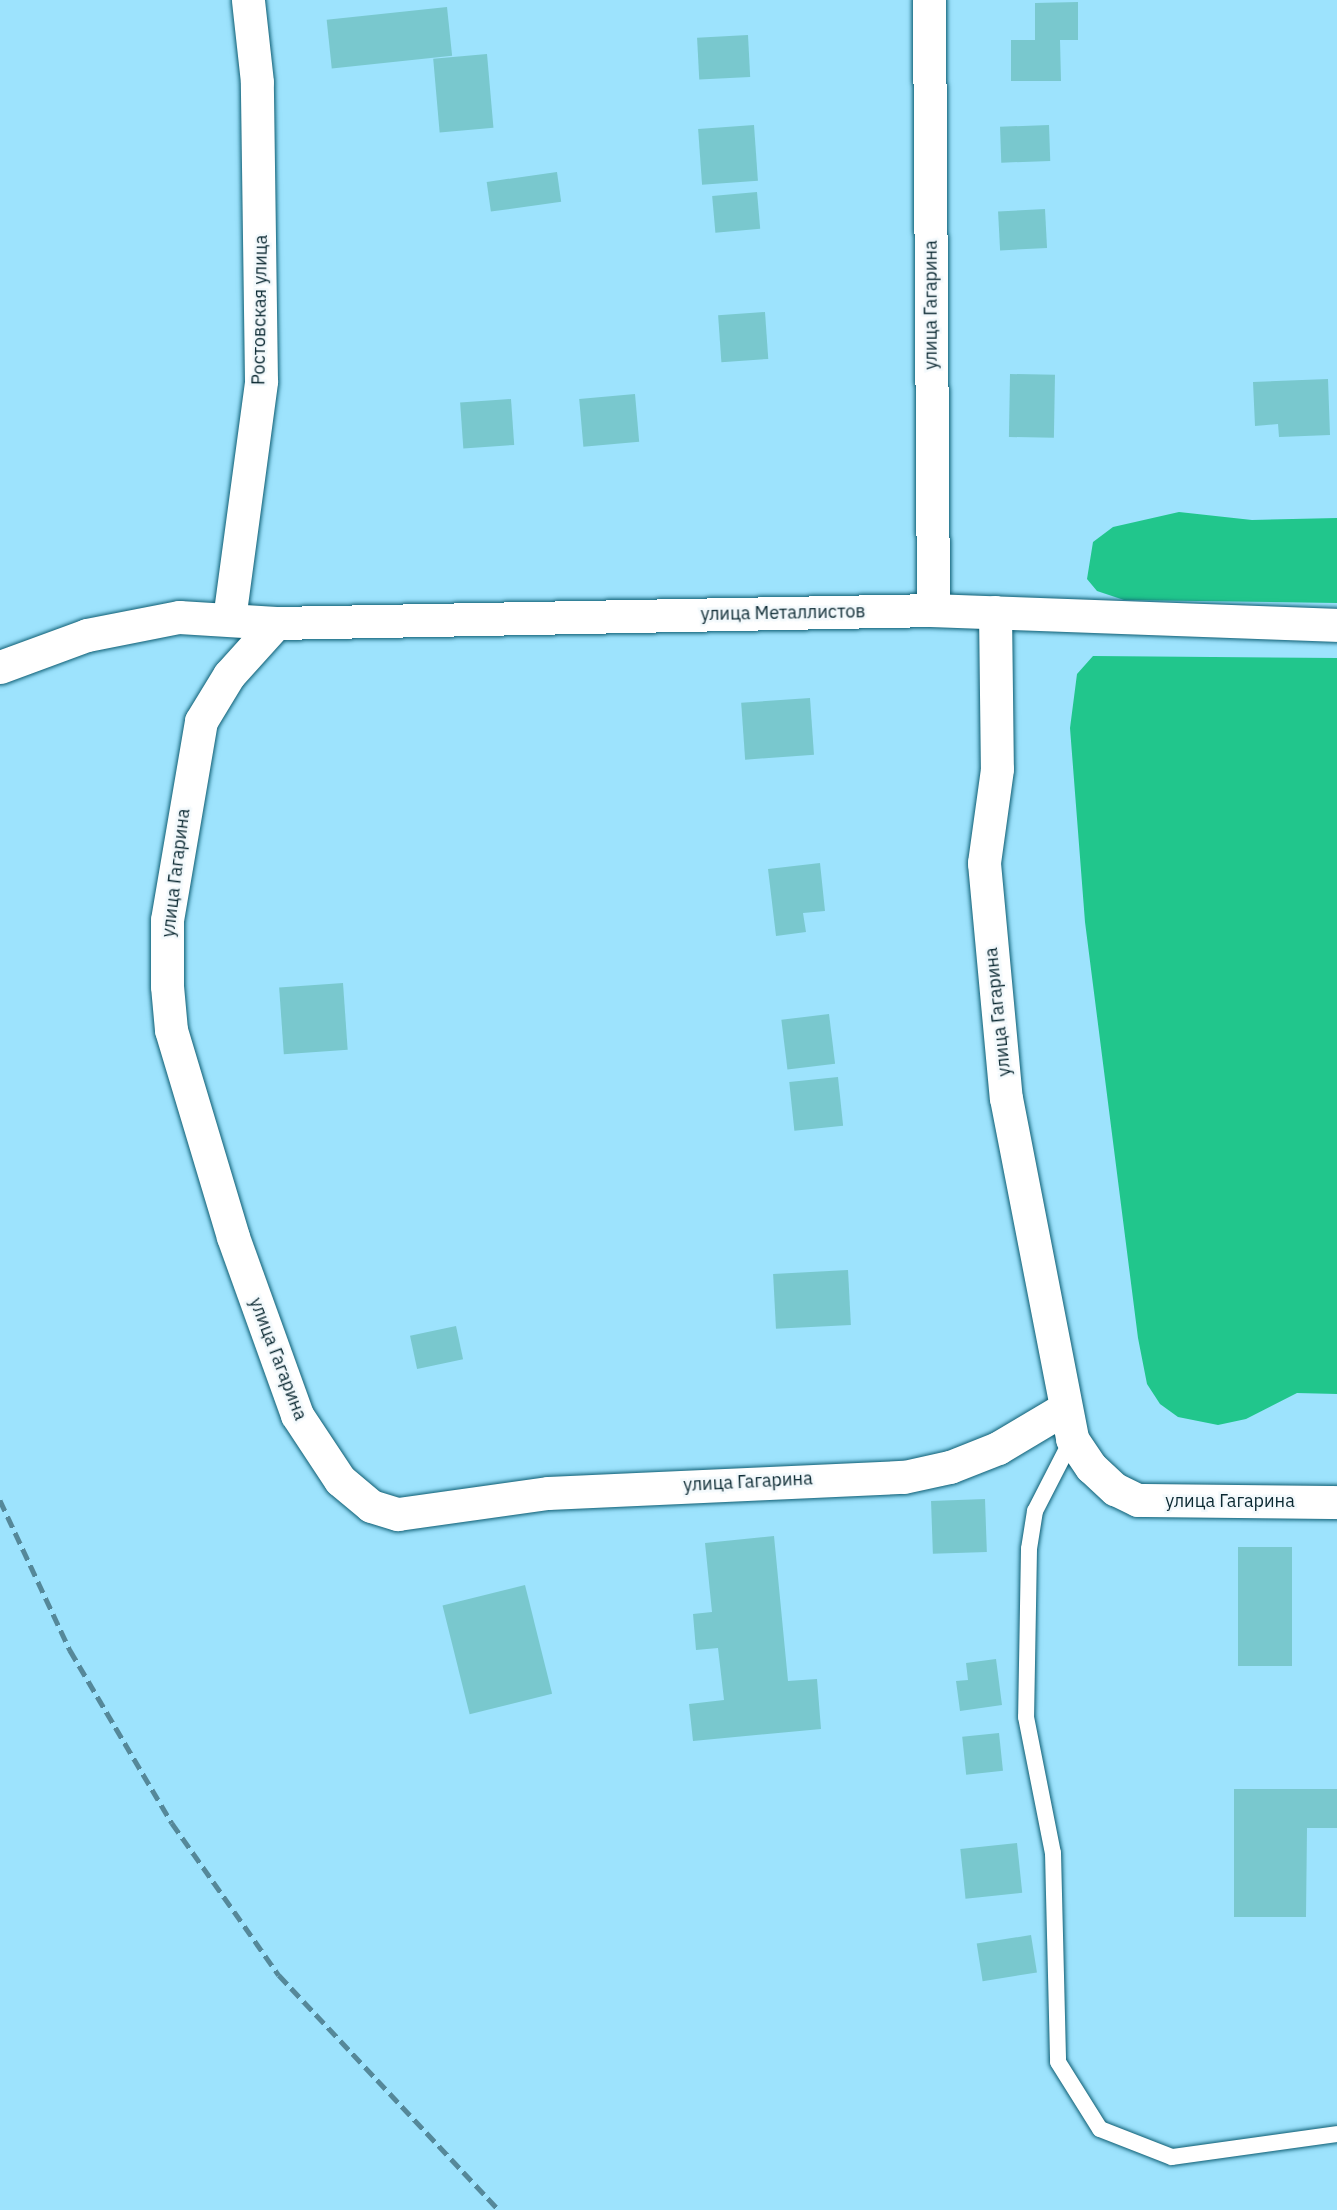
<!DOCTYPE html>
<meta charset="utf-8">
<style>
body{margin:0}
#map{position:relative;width:1337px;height:2210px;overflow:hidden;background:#9de3fd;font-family:"IBM Plex Sans",sans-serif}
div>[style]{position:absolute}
.forest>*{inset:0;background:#21c68c}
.building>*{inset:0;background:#79c8ce;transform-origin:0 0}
.roads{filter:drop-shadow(0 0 2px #0d5d73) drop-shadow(0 0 2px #0d5d73)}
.service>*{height:16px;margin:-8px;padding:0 8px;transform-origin:8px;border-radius:8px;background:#fff}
.minor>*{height:33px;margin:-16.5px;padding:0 16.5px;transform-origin:16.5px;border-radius:16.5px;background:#fff}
.secondary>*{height:33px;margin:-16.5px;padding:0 16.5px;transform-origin:16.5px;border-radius:16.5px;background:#fff}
.rail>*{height:4.5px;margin-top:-2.25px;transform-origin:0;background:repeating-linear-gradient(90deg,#589 0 12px,transparent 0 18px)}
span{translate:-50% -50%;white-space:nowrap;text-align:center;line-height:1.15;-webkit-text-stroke:5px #f3f9fc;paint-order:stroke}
.street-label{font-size:18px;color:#0a2831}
</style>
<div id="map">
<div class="forest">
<div style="clip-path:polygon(1179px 512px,1252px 520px,1337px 518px,1337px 603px,1124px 600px,1097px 591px,1087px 579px,1093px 542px,1113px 527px)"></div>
<div style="clip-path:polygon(1093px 656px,1337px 658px,1337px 1394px,1297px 1393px,1246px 1419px,1218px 1425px,1178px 1417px,1160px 1404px,1147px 1384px,1138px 1338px,1085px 922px,1070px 728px,1077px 674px)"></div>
</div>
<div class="building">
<div style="clip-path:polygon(1078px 2px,1078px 40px,1060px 40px,1061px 81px,1011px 81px,1011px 40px,1035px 40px,1035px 3px)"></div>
<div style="left:447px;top:7px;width:49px;height:121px;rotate:84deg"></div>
<div style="left:748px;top:35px;width:42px;height:51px;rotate:87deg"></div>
<div style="left:487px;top:54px;width:74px;height:54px;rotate:85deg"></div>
<div style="left:754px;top:125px;width:56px;height:56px;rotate:86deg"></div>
<div style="left:1049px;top:125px;width:36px;height:49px;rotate:88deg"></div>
<div style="left:557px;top:172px;width:30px;height:71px;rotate:82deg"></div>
<div style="left:757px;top:192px;width:37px;height:45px;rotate:85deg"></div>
<div style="left:1045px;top:209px;width:39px;height:47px;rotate:87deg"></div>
<div style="left:765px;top:312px;width:47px;height:47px;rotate:86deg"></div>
<div style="left:1010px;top:374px;width:45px;height:63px;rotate:1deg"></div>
<div style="clip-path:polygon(1328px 379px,1330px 435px,1279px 437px,1278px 424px,1255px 426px,1253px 382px)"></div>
<div style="left:635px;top:394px;width:48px;height:56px;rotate:85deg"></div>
<div style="left:511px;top:399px;width:46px;height:51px;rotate:86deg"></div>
<div style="left:810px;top:698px;width:57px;height:69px;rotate:86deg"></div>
<div style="clip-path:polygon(820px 863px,825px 911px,803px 913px,806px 932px,776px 936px,768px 869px)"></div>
<div style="left:343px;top:983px;width:67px;height:64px;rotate:86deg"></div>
<div style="left:829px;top:1014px;width:50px;height:48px;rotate:83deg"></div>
<div style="left:838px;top:1077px;width:49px;height:49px;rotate:84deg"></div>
<div style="left:848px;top:1270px;width:55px;height:75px;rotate:87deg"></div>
<div style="left:456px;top:1326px;width:34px;height:47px;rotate:78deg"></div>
<div style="left:985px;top:1499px;width:53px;height:54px;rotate:88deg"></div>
<div style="clip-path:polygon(774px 1536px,788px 1681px,817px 1679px,821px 1729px,693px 1741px,689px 1704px,724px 1700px,718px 1648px,696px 1650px,693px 1614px,712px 1612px,705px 1543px)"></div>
<div style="left:1238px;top:1547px;width:54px;height:119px"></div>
<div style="left:525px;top:1585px;width:112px;height:85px;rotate:76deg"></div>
<div style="clip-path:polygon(996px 1659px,1002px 1705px,960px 1711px,956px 1681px,968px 1680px,966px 1663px)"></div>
<div style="left:999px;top:1733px;width:38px;height:37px;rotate:84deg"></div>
<div style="clip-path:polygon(1234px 1789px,1337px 1789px,1337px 1828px,1307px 1828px,1306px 1917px,1234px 1917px)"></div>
<div style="left:1017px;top:1843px;width:50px;height:57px;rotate:84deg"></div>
<div style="left:1031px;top:1935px;width:38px;height:55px;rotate:81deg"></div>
</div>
<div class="roads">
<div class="service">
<div style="left:1072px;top:1439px;width:81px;rotate:117.2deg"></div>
<div style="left:1035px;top:1511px;width:38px;rotate:99deg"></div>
<div style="left:1029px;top:1549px;width:168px;rotate:91deg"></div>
<div style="left:1026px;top:1717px;width:139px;rotate:78.8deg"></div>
<div style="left:1053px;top:1853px;width:209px;rotate:88.6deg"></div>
<div style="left:1058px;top:2062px;width:79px;rotate:57.9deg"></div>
<div style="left:1100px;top:2129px;width:77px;rotate:21.3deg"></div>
<div style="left:1172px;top:2157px;width:167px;rotate:-7.9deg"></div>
</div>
<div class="minor">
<div style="left:933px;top:610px;width:404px;rotate:2.1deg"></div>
<div style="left:995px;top:612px;width:157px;rotate:89.3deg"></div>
<div style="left:997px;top:769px;width:95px;rotate:97.9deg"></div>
<div style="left:984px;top:863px;width:236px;rotate:84.7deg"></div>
<div style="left:1006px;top:1098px;width:347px;rotate:79deg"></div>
<div style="left:1072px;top:1439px;width:34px;rotate:56deg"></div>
<div style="left:1091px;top:1467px;width:33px;rotate:43deg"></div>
<div style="left:1115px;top:1489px;width:25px;rotate:26deg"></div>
<div style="left:1138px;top:1500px;width:199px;rotate:0.6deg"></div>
<div style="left:229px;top:619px;width:240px;rotate:-82.3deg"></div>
<div style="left:261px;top:381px;width:299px;rotate:-90.8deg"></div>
<div style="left:257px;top:82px;width:82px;rotate:-96.3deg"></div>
<div style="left:276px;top:623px;width:70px;rotate:132.1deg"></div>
<div style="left:229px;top:675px;width:54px;rotate:121.3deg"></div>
<div style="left:201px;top:721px;width:202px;rotate:99.7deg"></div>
<div style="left:167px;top:920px;width:66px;rotate:90deg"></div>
<div style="left:167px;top:986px;width:44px;rotate:84.8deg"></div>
<div style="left:171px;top:1030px;width:216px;rotate:73.3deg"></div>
<div style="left:233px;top:1237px;width:189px;rotate:70.2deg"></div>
<div style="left:297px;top:1415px;width:78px;rotate:56.5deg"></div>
<div style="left:340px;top:1480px;width:40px;rotate:40deg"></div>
<div style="left:371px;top:1506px;width:28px;rotate:17deg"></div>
<div style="left:398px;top:1514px;width:151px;rotate:-8deg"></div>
<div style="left:548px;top:1493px;width:356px;rotate:-2.6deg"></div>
<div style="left:904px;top:1477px;width:47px;rotate:-12.3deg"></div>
<div style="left:950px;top:1467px;width:52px;rotate:-21.6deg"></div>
<div style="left:998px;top:1448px;width:78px;rotate:-30.8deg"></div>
</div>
<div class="secondary">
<div style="left:0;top:667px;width:93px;rotate:-20.2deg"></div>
<div style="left:87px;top:635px;width:94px;rotate:-11.1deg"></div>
<div style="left:179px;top:617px;width:97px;rotate:3.5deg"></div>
<div style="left:276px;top:623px;width:657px;rotate:-1.13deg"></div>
<div style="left:933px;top:610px;width:610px;rotate:-90.38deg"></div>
</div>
</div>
<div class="rail">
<div style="left:0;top:1500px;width:166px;rotate:65deg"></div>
<div style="left:70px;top:1650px;width:201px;rotate:59.5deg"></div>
<div style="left:172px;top:1823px;width:186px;rotate:54.9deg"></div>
<div style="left:279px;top:1975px;width:322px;rotate:46.9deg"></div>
</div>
<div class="street-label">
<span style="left:931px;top:305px;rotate:-90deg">улица Гагарина</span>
<span style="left:260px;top:310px;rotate:-89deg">Ростовская улица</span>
<span style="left:783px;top:613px;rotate:-1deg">улица Металлистов</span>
<span style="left:176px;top:873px;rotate:-83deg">улица Гагарина</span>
<span style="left:998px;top:1012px;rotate:-96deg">улица Гагарина</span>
<span style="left:278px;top:1359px;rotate:69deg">улица Гагарина</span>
<span style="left:748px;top:1482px;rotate:-3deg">улица Гагарина</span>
<span style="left:1230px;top:1501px">улица Гагарина</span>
</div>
</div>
